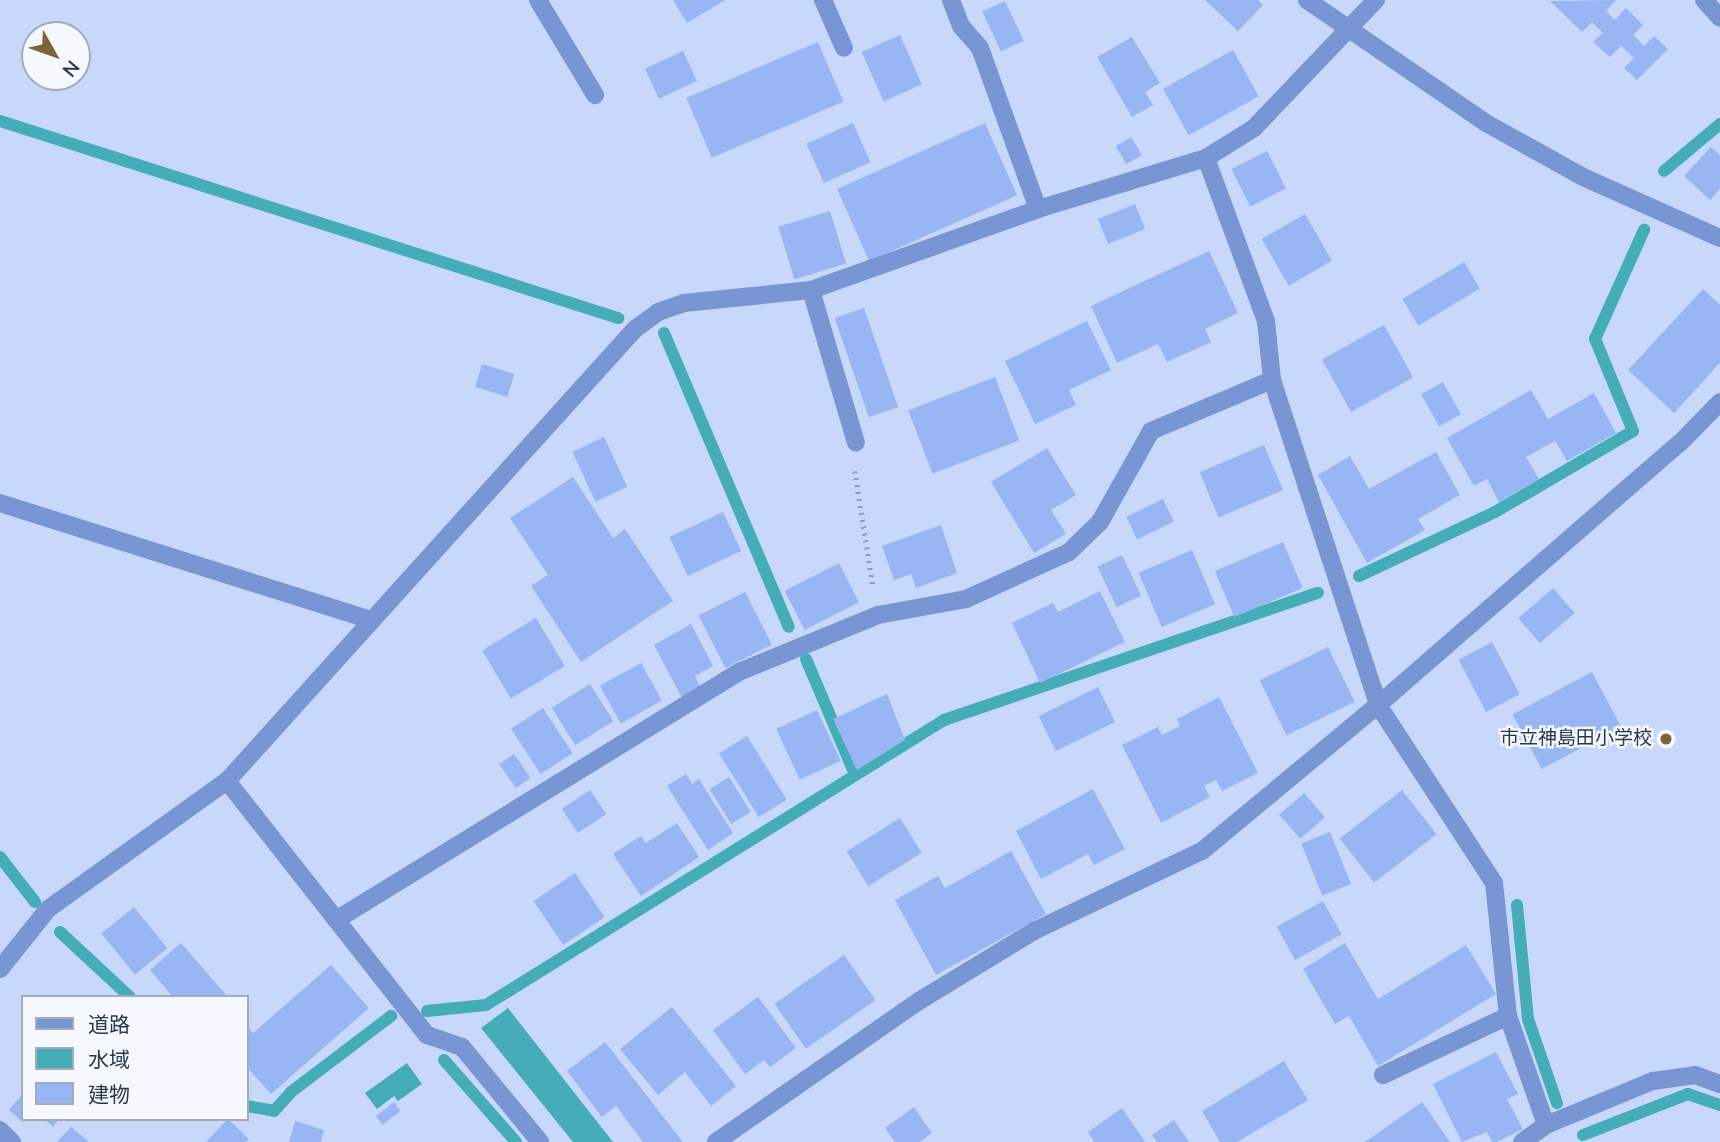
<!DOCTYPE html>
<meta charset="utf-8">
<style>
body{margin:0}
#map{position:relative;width:1720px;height:1142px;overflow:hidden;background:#c7d8fa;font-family:"Nunito Sans","Noto Sans JP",sans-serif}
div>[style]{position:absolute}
.water>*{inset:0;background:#45adb7}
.stream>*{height:12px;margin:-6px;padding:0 6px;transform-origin:6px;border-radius:6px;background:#45adb7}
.building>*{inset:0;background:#98b6f4;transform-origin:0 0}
.path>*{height:4.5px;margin-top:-2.25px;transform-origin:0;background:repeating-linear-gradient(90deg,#8e9dbb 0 2px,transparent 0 7px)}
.service>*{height:18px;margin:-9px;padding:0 9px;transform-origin:9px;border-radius:9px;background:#7895d4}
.minor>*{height:18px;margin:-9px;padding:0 9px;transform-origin:9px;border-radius:9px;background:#7895d4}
.tertiary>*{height:18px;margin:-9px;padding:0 9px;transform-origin:9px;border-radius:9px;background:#7895d4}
.dots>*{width:19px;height:19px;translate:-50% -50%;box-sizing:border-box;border:4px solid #f5f8fe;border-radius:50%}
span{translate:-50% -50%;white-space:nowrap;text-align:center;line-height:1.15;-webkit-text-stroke:5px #f5f8fe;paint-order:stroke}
.poi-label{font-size:19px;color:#2d384f}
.right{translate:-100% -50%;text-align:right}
.legend{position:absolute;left:21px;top:995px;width:228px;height:126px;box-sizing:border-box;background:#f5f8fe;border:2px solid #a5abb8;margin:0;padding:9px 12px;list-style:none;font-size:21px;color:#2d384f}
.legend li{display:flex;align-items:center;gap:14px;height:35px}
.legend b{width:35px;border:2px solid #a5abb8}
.north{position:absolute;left:21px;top:21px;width:70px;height:70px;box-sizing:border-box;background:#f5f8fe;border:2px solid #a5abb8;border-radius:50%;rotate:130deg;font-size:19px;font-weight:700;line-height:28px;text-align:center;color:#2d384f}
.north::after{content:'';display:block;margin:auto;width:24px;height:32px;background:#7c6535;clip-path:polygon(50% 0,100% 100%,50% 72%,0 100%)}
</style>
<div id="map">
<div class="water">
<div style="clip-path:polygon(508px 1008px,613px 1142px,573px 1142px,481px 1028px)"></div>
<div style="clip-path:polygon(407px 1063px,422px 1084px,398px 1101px,394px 1096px,377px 1109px,365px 1093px)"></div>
</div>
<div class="stream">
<div style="left:0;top:121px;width:649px;rotate:17.68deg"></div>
<div style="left:1664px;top:171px;width:73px;rotate:-40deg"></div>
<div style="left:664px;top:333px;width:319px;rotate:67deg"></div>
<div style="left:1359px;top:576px;width:150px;rotate:-25.2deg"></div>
<div style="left:1495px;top:512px;width:160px;rotate:-30.4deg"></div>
<div style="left:1633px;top:431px;width:100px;rotate:-112.4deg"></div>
<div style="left:1595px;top:339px;width:120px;rotate:-65.8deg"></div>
<div style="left:806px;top:659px;width:123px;rotate:67deg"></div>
<div style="left:0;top:857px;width:57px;rotate:52.1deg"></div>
<div style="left:1517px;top:905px;width:115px;rotate:84.5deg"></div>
<div style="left:1528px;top:1019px;width:89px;rotate:71deg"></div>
<div style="left:60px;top:932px;width:96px;rotate:42.9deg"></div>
<div style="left:427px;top:1011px;width:59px;rotate:-5.8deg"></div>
<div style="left:486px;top:1005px;width:539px;rotate:-31.89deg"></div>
<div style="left:944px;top:720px;width:395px;rotate:-18.8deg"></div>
<div style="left:444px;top:1060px;width:109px;rotate:48.7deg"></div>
<div style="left:247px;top:1106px;width:27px;rotate:10deg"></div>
<div style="left:274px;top:1111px;width:25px;rotate:-48deg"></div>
<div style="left:291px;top:1092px;width:126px;rotate:-37.2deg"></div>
<div style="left:1583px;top:1135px;width:113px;rotate:-21.3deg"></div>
<div style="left:1688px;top:1094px;width:34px;rotate:19deg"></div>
</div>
<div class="building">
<div style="clip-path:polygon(673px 0,725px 0,687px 23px)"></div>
<div style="clip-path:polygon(1205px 0,1258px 0,1263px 5px,1238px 31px)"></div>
<div style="clip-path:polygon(1616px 0,1606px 11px,1615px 20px,1626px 8px,1643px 25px,1633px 35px,1644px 46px,1654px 36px,1668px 49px,1637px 80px,1624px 68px,1634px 58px,1621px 46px,1610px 57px,1593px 42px,1603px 33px,1592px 22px,1582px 32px,1550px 1px)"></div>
<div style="left:1005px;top:1px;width:44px;height:25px;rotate:65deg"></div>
<div style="left:900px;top:35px;width:54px;height:42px;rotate:66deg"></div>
<div style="clip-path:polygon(1132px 37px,1160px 83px,1145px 92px,1153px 105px,1132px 117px,1097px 57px)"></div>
<div style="left:818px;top:42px;width:65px;height:143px;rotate:67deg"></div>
<div style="left:1233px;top:50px;width:53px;height:80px;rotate:61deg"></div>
<div style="left:683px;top:51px;width:33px;height:42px;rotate:65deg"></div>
<div style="left:853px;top:123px;width:43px;height:51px;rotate:66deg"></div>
<div style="left:985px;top:123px;width:79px;height:162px;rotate:66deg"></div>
<div style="left:1131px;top:137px;width:21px;height:18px;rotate:59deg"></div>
<div style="clip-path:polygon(1711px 147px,1720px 155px,1720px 189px,1710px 200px,1684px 176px)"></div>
<div style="left:1267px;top:151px;width:42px;height:40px;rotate:63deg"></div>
<div style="left:1135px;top:204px;width:27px;height:40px;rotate:68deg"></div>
<div style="left:830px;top:211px;width:55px;height:54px;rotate:73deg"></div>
<div style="left:1305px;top:214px;width:54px;height:50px;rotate:60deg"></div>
<div style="clip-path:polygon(1209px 251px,1238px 313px,1205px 329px,1211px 342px,1167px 362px,1158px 344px,1117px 363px,1091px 306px)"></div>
<div style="left:1464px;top:262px;width:31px;height:72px;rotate:59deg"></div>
<div style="clip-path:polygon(1703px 289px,1720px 305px,1720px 363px,1674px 413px,1628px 370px)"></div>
<div style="left:864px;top:308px;width:105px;height:31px;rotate:71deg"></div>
<div style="clip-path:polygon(1087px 321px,1111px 370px,1069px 390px,1076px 405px,1035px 424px,1005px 361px)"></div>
<div style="left:1384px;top:325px;width:60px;height:71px;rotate:61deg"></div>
<div style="left:482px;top:364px;width:34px;height:24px;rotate:17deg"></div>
<div style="left:995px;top:377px;width:68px;height:93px;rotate:69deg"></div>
<div style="left:1443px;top:382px;width:37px;height:25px;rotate:61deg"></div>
<div style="clip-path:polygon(1531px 390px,1548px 419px,1594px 393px,1616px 433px,1567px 461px,1555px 441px,1526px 457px,1539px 479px,1499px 502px,1487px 479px,1474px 486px,1447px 438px)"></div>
<div style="left:604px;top:437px;width:55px;height:35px;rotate:65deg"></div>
<div style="left:1264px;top:445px;width:49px;height:70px;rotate:67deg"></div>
<div style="clip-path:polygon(1047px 448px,1076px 495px,1051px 510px,1066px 534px,1034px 553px,991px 482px)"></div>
<div style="clip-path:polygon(1436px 452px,1460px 495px,1418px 519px,1425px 530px,1367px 563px,1318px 475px,1350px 456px,1369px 489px)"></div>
<div style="clip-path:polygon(573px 477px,613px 538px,625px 529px,673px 601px,581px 662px,531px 586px,548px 575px,510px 518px)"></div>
<div style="left:1163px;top:499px;width:25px;height:41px;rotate:64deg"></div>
<div style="left:723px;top:512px;width:43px;height:59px;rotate:65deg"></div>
<div style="clip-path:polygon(941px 525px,957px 573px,916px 588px,911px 574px,894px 580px,882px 546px)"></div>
<div style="left:1283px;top:542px;width:50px;height:74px;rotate:67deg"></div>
<div style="left:1192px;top:550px;width:59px;height:58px;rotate:67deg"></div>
<div style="left:1122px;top:555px;width:45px;height:27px;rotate:65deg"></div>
<div style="left:839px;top:563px;width:44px;height:61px;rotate:63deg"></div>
<div style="left:1553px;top:588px;width:33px;height:46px;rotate:49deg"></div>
<div style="clip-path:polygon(1100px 591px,1125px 642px,1040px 683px,1012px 623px,1053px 603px,1058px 612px)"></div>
<div style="left:745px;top:592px;width:59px;height:52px;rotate:63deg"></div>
<div style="left:536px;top:618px;width:56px;height:63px;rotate:59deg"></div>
<div style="clip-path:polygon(691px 624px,713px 666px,695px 676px,701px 688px,682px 698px,654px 645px)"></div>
<div style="left:1492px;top:642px;width:59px;height:38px;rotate:62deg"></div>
<div style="left:1328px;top:647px;width:61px;height:76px;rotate:64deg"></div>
<div style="left:641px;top:663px;width:43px;height:47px;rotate:61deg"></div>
<div style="left:1592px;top:672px;width:62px;height:90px;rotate:62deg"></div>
<div style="left:590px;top:684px;width:44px;height:45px;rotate:58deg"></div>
<div style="left:1098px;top:687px;width:39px;height:66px;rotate:64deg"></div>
<div style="clip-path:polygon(887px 694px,905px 740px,857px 770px,833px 719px)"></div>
<div style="clip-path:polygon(1219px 697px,1258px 773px,1222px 791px,1216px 780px,1204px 786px,1210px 797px,1161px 823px,1122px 745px,1158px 727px,1162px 735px,1180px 726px,1177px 719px)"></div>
<div style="left:543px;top:708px;width:54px;height:38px;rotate:57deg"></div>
<div style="left:817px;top:710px;width:56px;height:45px;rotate:65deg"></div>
<div style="left:747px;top:736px;width:75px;height:33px;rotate:58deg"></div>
<div style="left:514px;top:754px;width:29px;height:18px;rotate:55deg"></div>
<div style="clip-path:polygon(686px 774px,692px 784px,699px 779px,733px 833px,708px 850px,667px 786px)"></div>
<div style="left:729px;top:777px;width:41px;height:23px;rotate:58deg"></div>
<div style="clip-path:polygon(1093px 789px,1125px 849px,1094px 865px,1088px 854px,1041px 879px,1016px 831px)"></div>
<div style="left:590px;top:790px;width:29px;height:34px;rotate:56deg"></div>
<div style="left:1402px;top:790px;width:56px;height:79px;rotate:52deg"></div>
<div style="left:1304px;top:793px;width:32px;height:33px;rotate:49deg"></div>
<div style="left:900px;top:818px;width:41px;height:63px;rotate:58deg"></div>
<div style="clip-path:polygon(677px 823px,699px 857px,641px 896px,613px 854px,641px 836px,646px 843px)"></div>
<div style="left:1330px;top:832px;width:56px;height:31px;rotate:68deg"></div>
<div style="clip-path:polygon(1011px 851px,1046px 914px,936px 975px,895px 900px,938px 876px,945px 888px)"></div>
<div style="left:575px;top:873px;width:53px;height:50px;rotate:56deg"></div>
<div style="left:1323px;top:901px;width:38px;height:53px;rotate:61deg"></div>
<div style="left:134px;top:907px;width:53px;height:42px;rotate:51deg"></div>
<div style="clip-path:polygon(181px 943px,228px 997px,173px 997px,150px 970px)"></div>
<div style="clip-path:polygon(1345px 943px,1378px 999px,1466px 945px,1496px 994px,1378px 1066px,1349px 1016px,1335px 1024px,1303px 969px)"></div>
<div style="left:844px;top:955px;width:55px;height:85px;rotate:55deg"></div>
<div style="clip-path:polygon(331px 965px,369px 1008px,271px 1094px,247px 1067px,247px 1026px,253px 1033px)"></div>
<div style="clip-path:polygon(758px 997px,796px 1048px,770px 1067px,764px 1060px,745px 1074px,713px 1030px)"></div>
<div style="clip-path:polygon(672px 1007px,736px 1086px,711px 1106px,685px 1072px,658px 1095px,620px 1049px)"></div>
<div style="clip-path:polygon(605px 1042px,683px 1142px,643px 1142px,616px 1106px,602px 1117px,567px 1071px)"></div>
<div style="clip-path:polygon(1496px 1052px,1518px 1094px,1507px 1099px,1523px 1129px,1497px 1142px,1492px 1142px,1487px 1132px,1462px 1142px,1433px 1084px)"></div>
<div style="clip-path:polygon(1284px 1061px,1308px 1100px,1237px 1142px,1220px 1142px,1202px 1111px)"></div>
<div style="clip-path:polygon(23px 1093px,26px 1119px,23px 1122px,9px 1110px)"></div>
<div style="left:394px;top:1102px;width:11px;height:23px;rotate:52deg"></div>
<div style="clip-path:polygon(1422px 1102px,1450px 1142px,1365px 1142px)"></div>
<div style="clip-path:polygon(914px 1107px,932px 1133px,920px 1142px,895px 1142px,885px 1128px)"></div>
<div style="clip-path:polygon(1122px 1108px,1145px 1142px,1094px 1142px,1088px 1132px)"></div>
<div style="clip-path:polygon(44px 1119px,59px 1119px,53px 1127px)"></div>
<div style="clip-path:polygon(228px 1119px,249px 1139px,246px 1142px,206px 1142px)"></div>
<div style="clip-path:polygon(1174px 1120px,1189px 1142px,1157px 1142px,1152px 1135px)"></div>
<div style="clip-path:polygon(295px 1121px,324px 1130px,321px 1142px,289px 1142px)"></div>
<div style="clip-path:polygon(71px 1127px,89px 1142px,57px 1142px)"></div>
</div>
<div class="path">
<div style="left:855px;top:471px;width:116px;rotate:81.1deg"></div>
</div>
<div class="service">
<div style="left:538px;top:0;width:111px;rotate:59deg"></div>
<div style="left:823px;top:0;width:52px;rotate:66.4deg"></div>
<div style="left:811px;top:290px;width:159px;rotate:73.6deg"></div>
<div style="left:1383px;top:1075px;width:138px;rotate:-25.3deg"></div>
</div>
<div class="minor">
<div style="left:951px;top:0;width:28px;rotate:69deg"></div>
<div style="left:961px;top:26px;width:29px;rotate:49deg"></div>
<div style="left:980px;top:48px;width:171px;rotate:70.2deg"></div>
<div style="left:1704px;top:0;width:24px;rotate:48deg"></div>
<div style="left:1206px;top:158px;width:174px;rotate:69.8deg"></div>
<div style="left:1266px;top:321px;width:59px;rotate:84.2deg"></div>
<div style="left:1272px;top:380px;width:342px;rotate:71.9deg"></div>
<div style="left:1378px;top:705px;width:212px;rotate:56.9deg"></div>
<div style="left:1494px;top:883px;width:134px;rotate:84deg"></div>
<div style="left:1508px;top:1016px;width:115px;rotate:70.8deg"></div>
<div style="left:0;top:503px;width:387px;rotate:17.5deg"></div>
<div style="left:227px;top:781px;width:323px;rotate:51.8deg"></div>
<div style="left:427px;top:1035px;width:37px;rotate:19deg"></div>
<div style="left:462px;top:1047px;width:123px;rotate:50.6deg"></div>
<div style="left:336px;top:920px;width:473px;rotate:-31.6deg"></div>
<div style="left:739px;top:672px;width:150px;rotate:-22.3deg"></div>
<div style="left:878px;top:615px;width:89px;rotate:-10.3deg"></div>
<div style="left:966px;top:599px;width:113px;rotate:-24.5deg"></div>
<div style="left:1069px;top:552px;width:43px;rotate:-44.1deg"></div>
<div style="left:1100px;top:522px;width:104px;rotate:-60.7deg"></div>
<div style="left:1151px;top:431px;width:131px;rotate:-22.9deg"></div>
<div style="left:0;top:969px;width:77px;rotate:-51.3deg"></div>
<div style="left:48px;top:909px;width:220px;rotate:-35.6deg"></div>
<div style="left:227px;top:781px;width:609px;rotate:-47.93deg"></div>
<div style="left:635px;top:329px;width:29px;rotate:-36deg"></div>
<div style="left:658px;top:312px;width:28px;rotate:-19deg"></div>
<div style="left:684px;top:303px;width:128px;rotate:-5.8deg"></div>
<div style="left:811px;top:290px;width:241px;rotate:-19.6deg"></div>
<div style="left:1038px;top:209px;width:176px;rotate:-16.9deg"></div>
<div style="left:1206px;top:158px;width:57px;rotate:-32deg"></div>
<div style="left:1254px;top:128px;width:177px;rotate:-46.4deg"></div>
<div style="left:0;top:1130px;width:17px;rotate:45deg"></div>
<div style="left:716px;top:1142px;width:247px;rotate:-34.8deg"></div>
<div style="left:919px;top:1001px;width:135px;rotate:-31.3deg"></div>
<div style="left:1034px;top:931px;width:186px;rotate:-25.5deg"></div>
<div style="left:1202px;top:851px;width:229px;rotate:-39.7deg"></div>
<div style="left:1378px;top:705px;width:401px;rotate:-41deg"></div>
<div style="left:1681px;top:442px;width:56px;rotate:-45.7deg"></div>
<div style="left:1522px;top:1142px;width:29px;rotate:-35deg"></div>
<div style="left:1546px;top:1125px;width:116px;rotate:-22.4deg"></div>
<div style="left:1653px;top:1081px;width:42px;rotate:-8.1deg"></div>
<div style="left:1695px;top:1075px;width:27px;rotate:20deg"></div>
</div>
<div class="tertiary">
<div style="left:1307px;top:0;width:217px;rotate:34.5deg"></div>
<div style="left:1486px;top:123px;width:111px;rotate:29.1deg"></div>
<div style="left:1583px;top:177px;width:150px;rotate:24deg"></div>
</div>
<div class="dots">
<div style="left:1666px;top:739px;background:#7c6535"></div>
</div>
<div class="poi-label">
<span class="right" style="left:1652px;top:739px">市立神島田小学校</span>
</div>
<ul class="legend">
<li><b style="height:9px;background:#7895d4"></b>道路</li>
<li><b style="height:19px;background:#45adb7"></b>水域</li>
<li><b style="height:19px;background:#98b6f4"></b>建物</li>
</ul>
<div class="north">N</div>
</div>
